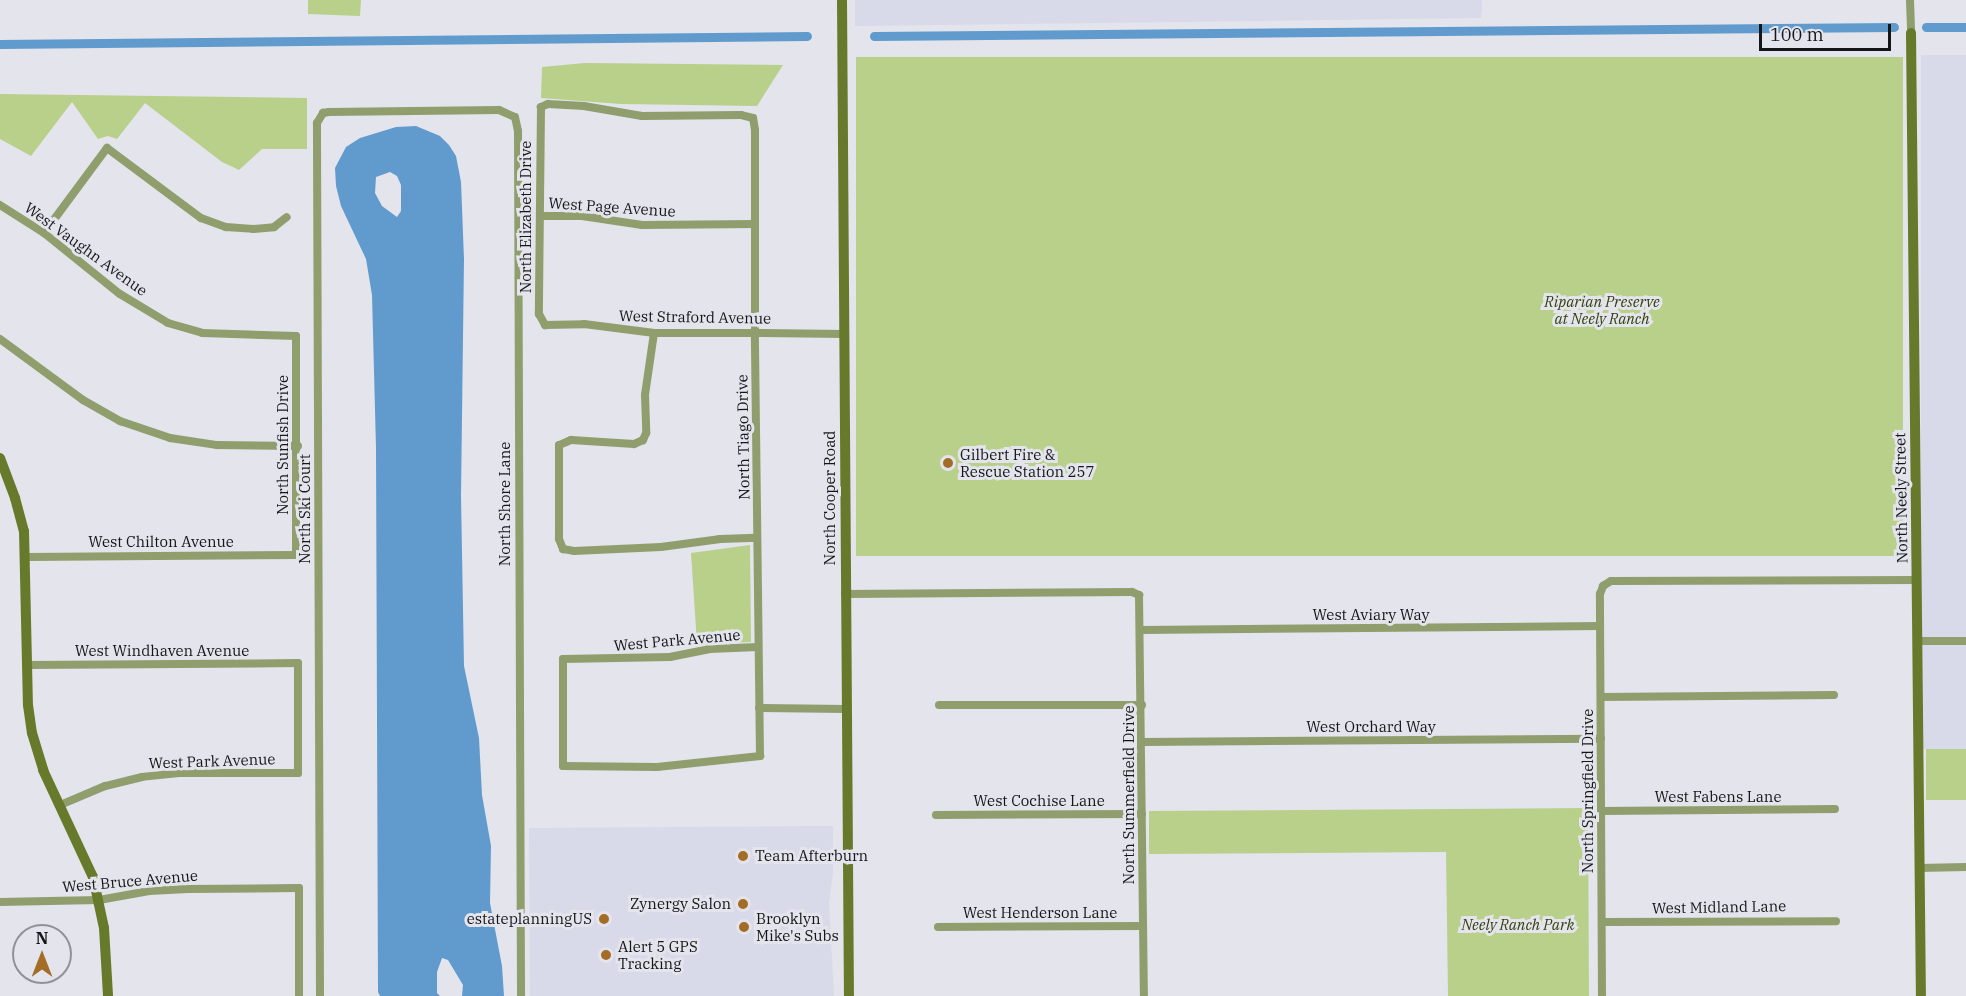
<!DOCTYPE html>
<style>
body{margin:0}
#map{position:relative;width:1966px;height:996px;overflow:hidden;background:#e3e4ec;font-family:"IBM Plex Serif",serif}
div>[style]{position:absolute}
.built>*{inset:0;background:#d8d9e9;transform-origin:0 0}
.green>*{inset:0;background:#b9d08a;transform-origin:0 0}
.water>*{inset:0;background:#619bce}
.canal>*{height:9px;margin:-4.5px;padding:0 4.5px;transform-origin:4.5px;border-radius:4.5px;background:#619bce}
.street>*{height:8px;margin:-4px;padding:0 4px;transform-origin:4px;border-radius:4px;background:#8f9e6c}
.secondary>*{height:10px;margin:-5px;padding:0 5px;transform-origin:5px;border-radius:5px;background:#677a2b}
.dots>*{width:16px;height:16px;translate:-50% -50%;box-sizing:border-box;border:3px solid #e3e4ec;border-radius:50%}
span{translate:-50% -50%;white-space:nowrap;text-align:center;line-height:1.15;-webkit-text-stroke:6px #e3e4ec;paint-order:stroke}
.street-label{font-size:15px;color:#151618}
.park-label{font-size:15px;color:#33410c;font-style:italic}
.poi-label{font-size:15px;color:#151618}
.left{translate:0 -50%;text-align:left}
.right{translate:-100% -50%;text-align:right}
.north{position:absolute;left:12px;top:924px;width:60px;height:60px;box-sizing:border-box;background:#e3e4ec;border:2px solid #919297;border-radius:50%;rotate:0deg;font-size:16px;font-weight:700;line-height:24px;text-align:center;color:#151618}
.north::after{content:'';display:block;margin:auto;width:21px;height:27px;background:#a36d27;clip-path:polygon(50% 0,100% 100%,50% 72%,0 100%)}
.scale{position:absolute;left:1759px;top:24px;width:132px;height:27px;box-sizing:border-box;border:3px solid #151618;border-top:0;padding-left:8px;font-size:18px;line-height:21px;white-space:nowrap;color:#151618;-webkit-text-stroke:4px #e3e4ec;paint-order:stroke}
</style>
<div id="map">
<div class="built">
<div style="clip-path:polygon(855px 0,1482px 0,1482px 8px,1481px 18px,855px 26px)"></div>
<div style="left:1921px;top:55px;width:45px;height:694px"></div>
<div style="clip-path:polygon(833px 826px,833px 872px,829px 904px,834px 996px,530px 996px,529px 828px)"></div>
</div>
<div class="green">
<div style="clip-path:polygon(308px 0,361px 0,360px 16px,308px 14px)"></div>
<div style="left:1903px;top:57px;width:499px;height:1047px;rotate:90deg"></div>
<div style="clip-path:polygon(585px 63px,783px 65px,757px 106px,621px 104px,541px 98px,542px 67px)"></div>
<div style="clip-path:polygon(0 94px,307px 98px,307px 149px,262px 149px,239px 170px,222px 162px,145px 103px,117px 139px,108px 136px,98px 139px,72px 102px,31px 156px,0 139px)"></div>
<div style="clip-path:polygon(750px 545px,751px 642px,697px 644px,691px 553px)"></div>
<div style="left:1926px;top:749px;width:40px;height:51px"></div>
<div style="clip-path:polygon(1588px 808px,1589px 996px,1448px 996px,1446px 852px,1149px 854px,1149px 811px)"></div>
</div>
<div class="water">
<div style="clip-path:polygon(evenodd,416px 126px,440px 136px,449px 145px,456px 156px,461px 182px,464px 259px,461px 495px,464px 666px,479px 738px,482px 795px,491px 846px,490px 903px,502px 966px,504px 996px,462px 996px,463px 985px,448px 960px,442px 958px,437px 972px,437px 993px,440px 996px,380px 996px,378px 992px,376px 448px,372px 295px,366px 259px,341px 206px,336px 186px,335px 168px,346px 147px,360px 138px,396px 127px,416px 126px,390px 172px,397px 176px,401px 185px,401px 211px,397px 217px,382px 206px,375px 193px,376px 177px,390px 172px)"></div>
</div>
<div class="canal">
<div style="left:1926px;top:27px;width:40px"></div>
<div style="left:874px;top:36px;width:1020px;rotate:-0.51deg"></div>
<div style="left:0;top:44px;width:807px;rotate:-0.57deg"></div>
</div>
<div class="street">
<div style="left:1910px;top:0;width:33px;rotate:88deg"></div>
<div style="left:0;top:205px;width:52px;rotate:32.5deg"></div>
<div style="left:44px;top:233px;width:97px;rotate:38.8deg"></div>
<div style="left:120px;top:294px;width:56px;rotate:31.1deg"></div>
<div style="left:168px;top:323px;width:35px;rotate:16deg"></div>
<div style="left:202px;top:333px;width:94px;rotate:1.8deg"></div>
<div style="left:296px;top:336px;width:219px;rotate:90deg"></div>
<div style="left:296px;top:555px;width:270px;rotate:179.6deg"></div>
<div style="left:540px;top:216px;width:42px"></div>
<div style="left:582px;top:216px;width:61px;rotate:8.5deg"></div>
<div style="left:642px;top:225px;width:113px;rotate:-0.5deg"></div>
<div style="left:44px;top:233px;width:106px;rotate:-53.5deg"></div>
<div style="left:107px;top:148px;width:117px;rotate:36.7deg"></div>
<div style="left:201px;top:218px;width:27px;rotate:20deg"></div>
<div style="left:226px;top:227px;width:27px;rotate:4deg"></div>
<div style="left:253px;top:229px;width:21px;rotate:-5deg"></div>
<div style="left:274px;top:227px;width:16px;rotate:-38deg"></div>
<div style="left:654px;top:333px;width:63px;rotate:98.3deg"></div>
<div style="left:645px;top:395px;width:38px;rotate:88deg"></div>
<div style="left:646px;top:433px;width:8px;rotate:113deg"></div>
<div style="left:643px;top:440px;width:10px;rotate:156deg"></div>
<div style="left:634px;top:444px;width:63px;rotate:-176.4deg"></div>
<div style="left:571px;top:440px;width:13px;rotate:157deg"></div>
<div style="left:559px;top:445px;width:94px;rotate:90deg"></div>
<div style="left:559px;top:539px;width:11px;rotate:68deg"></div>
<div style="left:563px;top:549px;width:11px;rotate:10deg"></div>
<div style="left:574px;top:551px;width:87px;rotate:-2.6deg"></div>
<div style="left:661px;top:547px;width:60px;rotate:-7.7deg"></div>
<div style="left:720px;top:539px;width:37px;rotate:-2deg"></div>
<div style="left:0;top:339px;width:103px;rotate:36.3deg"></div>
<div style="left:83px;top:400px;width:43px;rotate:29.6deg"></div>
<div style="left:120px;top:421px;width:53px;rotate:18.8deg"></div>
<div style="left:170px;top:438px;width:48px;rotate:8.5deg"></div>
<div style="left:217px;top:445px;width:81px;rotate:0.7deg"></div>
<div style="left:845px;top:594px;width:287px;rotate:-0.4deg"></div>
<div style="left:1132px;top:592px;width:8px;rotate:23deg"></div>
<div style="left:1139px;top:595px;width:401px;rotate:89.3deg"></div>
<div style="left:1141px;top:630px;width:459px;rotate:-0.5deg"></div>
<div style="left:1917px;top:641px;width:49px"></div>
<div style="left:758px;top:647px;width:48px;rotate:177.6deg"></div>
<div style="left:710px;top:649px;width:41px;rotate:168.7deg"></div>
<div style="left:670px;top:657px;width:107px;rotate:178.9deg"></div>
<div style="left:563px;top:659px;width:107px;rotate:90deg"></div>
<div style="left:563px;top:766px;width:94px;rotate:0.6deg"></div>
<div style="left:657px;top:767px;width:104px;rotate:-6.1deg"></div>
<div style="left:760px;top:756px;width:423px;rotate:-90.7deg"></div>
<div style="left:755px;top:333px;width:203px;rotate:-90deg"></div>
<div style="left:755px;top:130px;width:12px;rotate:-99deg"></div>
<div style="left:753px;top:118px;width:12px;rotate:-166deg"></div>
<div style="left:741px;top:115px;width:99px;rotate:179.4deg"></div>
<div style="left:642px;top:116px;width:59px;rotate:-170.2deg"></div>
<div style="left:584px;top:106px;width:36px;rotate:-177deg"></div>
<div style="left:548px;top:104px;width:8px;rotate:157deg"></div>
<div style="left:541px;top:107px;width:207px;rotate:90.6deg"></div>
<div style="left:539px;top:314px;width:13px;rotate:61deg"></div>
<div style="left:545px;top:325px;width:39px;rotate:-1deg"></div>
<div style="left:584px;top:324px;width:71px;rotate:7.3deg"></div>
<div style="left:654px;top:333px;width:101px"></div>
<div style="left:755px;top:333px;width:89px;rotate:0.6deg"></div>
<div style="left:27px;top:665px;width:271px;rotate:-0.4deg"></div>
<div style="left:298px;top:663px;width:110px;rotate:90deg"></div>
<div style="left:298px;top:773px;width:119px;rotate:180deg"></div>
<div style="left:179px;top:773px;width:37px;rotate:174deg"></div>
<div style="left:142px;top:777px;width:38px;rotate:166deg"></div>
<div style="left:105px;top:786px;width:49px;rotate:157.1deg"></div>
<div style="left:1601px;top:697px;width:233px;rotate:-0.5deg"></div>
<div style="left:939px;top:705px;width:203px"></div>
<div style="left:759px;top:708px;width:87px;rotate:0.7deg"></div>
<div style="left:1142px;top:742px;width:459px;rotate:-0.4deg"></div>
<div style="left:1601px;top:811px;width:234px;rotate:-0.5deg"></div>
<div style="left:936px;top:815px;width:206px;rotate:-0.3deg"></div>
<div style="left:1919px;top:868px;width:47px;rotate:-1.2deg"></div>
<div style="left:0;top:902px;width:99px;rotate:-1.2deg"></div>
<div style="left:99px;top:900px;width:51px;rotate:-10.2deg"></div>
<div style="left:149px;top:891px;width:39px;rotate:-3deg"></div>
<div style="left:188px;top:889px;width:111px;rotate:-0.5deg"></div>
<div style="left:299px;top:888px;width:108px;rotate:90deg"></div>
<div style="left:1602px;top:922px;width:234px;rotate:-0.2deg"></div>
<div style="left:938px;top:927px;width:205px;rotate:-0.3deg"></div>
<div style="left:320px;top:996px;width:873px;rotate:-90.2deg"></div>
<div style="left:317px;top:123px;width:12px;rotate:-59deg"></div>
<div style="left:323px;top:113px;width:6px;rotate:-9deg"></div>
<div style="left:329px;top:112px;width:170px;rotate:-0.7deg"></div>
<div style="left:499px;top:110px;width:17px;rotate:24deg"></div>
<div style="left:515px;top:117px;width:14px;rotate:78deg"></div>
<div style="left:518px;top:131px;width:865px;rotate:89.8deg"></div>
<div style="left:1602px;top:996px;width:402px;rotate:-90.3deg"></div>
<div style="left:1600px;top:594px;width:9px;rotate:-69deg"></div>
<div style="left:1603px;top:586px;width:9px;rotate:-32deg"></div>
<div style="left:1611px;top:581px;width:306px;rotate:-0.2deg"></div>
</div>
<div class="secondary">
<div style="left:842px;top:0;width:996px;rotate:89.6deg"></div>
<div style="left:1911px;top:33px;width:963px;rotate:89.41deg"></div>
<div style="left:0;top:458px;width:43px;rotate:69.4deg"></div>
<div style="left:15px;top:498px;width:34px;rotate:75deg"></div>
<div style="left:24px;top:531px;width:174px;rotate:88.7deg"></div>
<div style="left:28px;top:705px;width:28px;rotate:82deg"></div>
<div style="left:32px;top:733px;width:39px;rotate:73deg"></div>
<div style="left:43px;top:770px;width:118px;rotate:65deg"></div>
<div style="left:93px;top:877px;width:52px;rotate:77.8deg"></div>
<div style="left:104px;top:928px;width:68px;rotate:86.6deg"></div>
</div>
<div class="dots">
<div style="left:948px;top:463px;background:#a36d27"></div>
<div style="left:743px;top:856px;background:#a36d27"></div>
<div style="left:743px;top:904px;background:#a36d27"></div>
<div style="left:604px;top:919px;background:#a36d27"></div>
<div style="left:744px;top:927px;background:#a36d27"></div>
<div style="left:606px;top:955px;background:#a36d27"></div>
</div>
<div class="street-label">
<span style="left:612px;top:207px;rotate:4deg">West Page Avenue</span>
<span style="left:526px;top:217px;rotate:-90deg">North Elizabeth Drive</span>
<span style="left:86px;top:249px;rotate:36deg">West Vaughn Avenue</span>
<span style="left:695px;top:317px;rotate:1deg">West Straford Avenue</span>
<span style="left:743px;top:437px;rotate:-91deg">North Tiago Drive</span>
<span style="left:283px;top:445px;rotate:-90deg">North Sunfish Drive</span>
<span style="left:830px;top:498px;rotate:-90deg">North Cooper Road</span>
<span style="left:1901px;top:498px;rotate:-91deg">North Neely Street</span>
<span style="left:505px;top:504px;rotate:-90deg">North Shore Lane</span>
<span style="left:305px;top:509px;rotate:-90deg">North Ski Court</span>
<span style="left:161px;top:542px">West Chilton Avenue</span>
<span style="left:1371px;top:615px">West Aviary Way</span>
<span style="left:677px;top:640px;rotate:-5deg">West Park Avenue</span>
<span style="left:162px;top:651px">West Windhaven Avenue</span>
<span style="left:1371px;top:727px">West Orchard Way</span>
<span style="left:212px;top:761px;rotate:-2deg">West Park Avenue</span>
<span style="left:1588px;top:791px;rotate:-90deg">North Springfield Drive</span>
<span style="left:1129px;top:795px;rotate:-90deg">North Summerfield Drive</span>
<span style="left:1718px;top:797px">West Fabens Lane</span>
<span style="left:1039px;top:801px">West Cochise Lane</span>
<span style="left:130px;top:881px;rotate:-5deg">West Bruce Avenue</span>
<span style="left:1719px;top:907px;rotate:-1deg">West Midland Lane</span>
<span style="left:1040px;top:913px">West Henderson Lane</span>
</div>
<div class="park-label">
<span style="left:1602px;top:310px">Riparian Preserve<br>at Neely Ranch</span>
<span style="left:1518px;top:925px">Neely Ranch Park</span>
</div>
<div class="poi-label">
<span class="left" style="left:960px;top:463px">Gilbert Fire &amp;<br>Rescue Station 257</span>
<span class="left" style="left:755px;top:856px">Team Afterburn</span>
<span class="right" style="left:731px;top:904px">Zynergy Salon</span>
<span class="left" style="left:756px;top:927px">Brooklyn<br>Mike's Subs</span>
<span class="right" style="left:592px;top:919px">estateplanningUS</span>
<span class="left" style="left:618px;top:955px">Alert 5 GPS<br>Tracking</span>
</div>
<div class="north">N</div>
<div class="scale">100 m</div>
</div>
